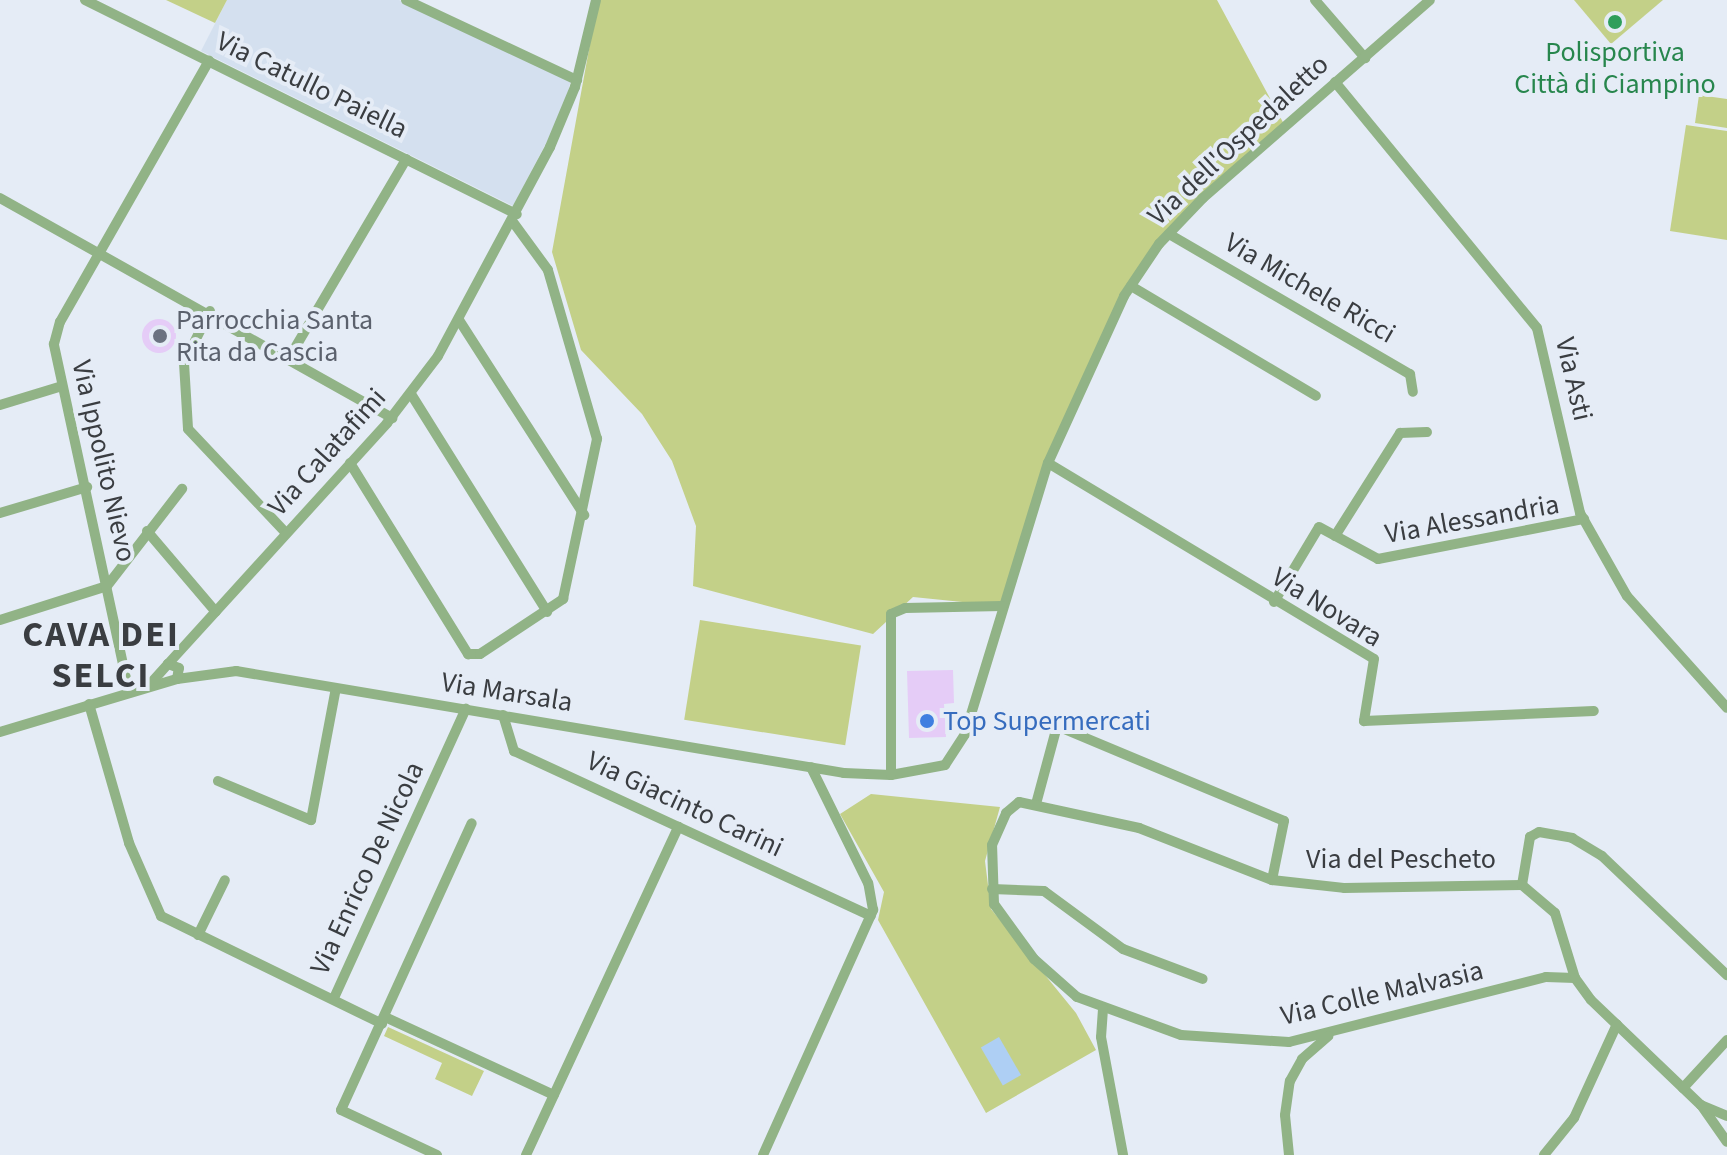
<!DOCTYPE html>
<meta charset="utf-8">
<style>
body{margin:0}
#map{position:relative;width:1727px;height:1155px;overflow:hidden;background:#e5ecf6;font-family:"Source Sans 3",sans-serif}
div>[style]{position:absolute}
.built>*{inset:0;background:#d4e0ef}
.green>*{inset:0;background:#c3d088;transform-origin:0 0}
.water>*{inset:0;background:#aecff4;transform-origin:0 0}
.building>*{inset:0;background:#e5ccf7}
.round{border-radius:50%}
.minor>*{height:10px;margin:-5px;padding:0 5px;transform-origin:5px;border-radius:5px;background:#91b386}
.dots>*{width:22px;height:22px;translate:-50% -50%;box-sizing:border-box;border:4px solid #e5ecf6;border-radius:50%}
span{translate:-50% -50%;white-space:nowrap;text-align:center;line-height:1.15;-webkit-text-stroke:8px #e5ecf6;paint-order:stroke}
.leisure-label{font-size:28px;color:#27864d}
.street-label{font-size:28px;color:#3a3d41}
.worship-label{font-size:28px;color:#5b616d}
.left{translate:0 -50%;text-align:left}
.shop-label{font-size:28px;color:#366cbe}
.district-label{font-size:36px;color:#3a3d41;font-weight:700;letter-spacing:2px}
</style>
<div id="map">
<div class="built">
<div style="clip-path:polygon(227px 0,399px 0,571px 80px,563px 111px,513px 206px,201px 51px)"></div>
</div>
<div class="green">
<div style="clip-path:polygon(166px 0,227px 0,215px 23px)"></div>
<div style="clip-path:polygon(598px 0,1217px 0,1285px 126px,1169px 234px,1124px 296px,1067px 414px,1002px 606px,913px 597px,873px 634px,693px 586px,696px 526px,672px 461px,642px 414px,581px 350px,552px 252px)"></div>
<div style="clip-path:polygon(1574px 0,1663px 0,1611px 44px)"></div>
<div style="clip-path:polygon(1699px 95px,1727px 99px,1727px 128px,1695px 123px)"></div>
<div style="clip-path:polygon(1686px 125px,1727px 131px,1727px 240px,1670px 231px)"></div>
<div style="left:700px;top:620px;width:163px;height:101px;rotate:9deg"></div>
<div style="clip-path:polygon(871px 794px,1000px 807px,985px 861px,991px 909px,1076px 1013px,1096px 1050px,986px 1113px,878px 920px,884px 892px,840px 814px)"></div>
<div style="clip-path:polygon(388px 1027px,484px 1071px,472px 1096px,435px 1079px,442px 1063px,384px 1036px)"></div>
</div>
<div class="water">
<div style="left:999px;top:1037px;width:44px;height:21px;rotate:60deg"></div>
</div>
<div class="building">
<div class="round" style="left:142px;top:319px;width:34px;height:34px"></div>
<div style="clip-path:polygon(953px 670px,954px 703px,944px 704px,946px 737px,909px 738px,907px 671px)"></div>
</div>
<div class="minor">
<div style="left:85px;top:0;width:482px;rotate:26.4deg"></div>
<div style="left:406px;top:0;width:189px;rotate:25.1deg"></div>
<div style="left:1315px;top:0;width:77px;rotate:49.2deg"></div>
<div style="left:1335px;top:82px;width:318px;rotate:50.6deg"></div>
<div style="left:1537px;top:328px;width:190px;rotate:76.9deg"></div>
<div style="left:1580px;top:513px;width:95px;rotate:60.5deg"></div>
<div style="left:1627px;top:596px;width:150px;rotate:48.2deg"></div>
<div style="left:0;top:198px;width:450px;rotate:29.3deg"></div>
<div style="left:1169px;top:234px;width:279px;rotate:30.2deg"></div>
<div style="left:1410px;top:374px;width:18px;rotate:81deg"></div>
<div style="left:1131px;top:286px;width:215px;rotate:30.7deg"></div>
<div style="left:210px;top:311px;width:58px;rotate:116.6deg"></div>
<div style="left:184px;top:363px;width:66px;rotate:86.5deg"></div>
<div style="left:188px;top:429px;width:143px;rotate:46.7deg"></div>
<div style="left:459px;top:320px;width:232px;rotate:57.3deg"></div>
<div style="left:289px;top:358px;width:231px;rotate:-59.5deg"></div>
<div style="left:411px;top:394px;width:257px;rotate:58deg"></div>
<div style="left:0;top:405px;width:65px;rotate:-17deg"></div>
<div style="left:350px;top:463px;width:225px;rotate:58.3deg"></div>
<div style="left:468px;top:654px;width:12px"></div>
<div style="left:480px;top:654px;width:100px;rotate:-33.5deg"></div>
<div style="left:563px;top:599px;width:164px;rotate:-78deg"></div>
<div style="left:597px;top:439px;width:176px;rotate:-106.2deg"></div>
<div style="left:548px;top:270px;width:59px;rotate:-126.1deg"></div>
<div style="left:1048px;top:463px;width:380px;rotate:31deg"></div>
<div style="left:1374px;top:659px;width:63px;rotate:99.2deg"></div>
<div style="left:1364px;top:721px;width:230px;rotate:-2.5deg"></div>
<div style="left:0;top:513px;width:91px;rotate:-16.6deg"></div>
<div style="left:147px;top:531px;width:106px;rotate:49.6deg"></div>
<div style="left:1335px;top:536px;width:122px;rotate:-57.7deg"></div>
<div style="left:1400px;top:433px;width:27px;rotate:-2deg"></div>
<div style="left:1274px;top:602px;width:87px;rotate:-59deg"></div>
<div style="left:1319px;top:527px;width:67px;rotate:28.5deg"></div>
<div style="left:1378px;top:559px;width:210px;rotate:-11deg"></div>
<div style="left:0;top:620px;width:112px;rotate:-17.6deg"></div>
<div style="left:107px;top:586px;width:123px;rotate:-52.3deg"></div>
<div style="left:168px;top:664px;width:326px;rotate:-47.7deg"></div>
<div style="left:387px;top:423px;width:84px;rotate:-52.7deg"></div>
<div style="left:438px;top:356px;width:237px;rotate:-61.8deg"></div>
<div style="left:550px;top:147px;width:65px;rotate:-67.4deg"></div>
<div style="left:575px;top:87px;width:89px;rotate:-76.4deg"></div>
<div style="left:177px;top:679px;width:60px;rotate:-7.7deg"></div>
<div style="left:236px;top:671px;width:616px;rotate:9.52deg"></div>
<div style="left:844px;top:773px;width:47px;rotate:2.4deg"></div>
<div style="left:891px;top:775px;width:55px;rotate:-10.5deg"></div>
<div style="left:945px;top:765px;width:37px;rotate:-57deg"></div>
<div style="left:965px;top:734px;width:283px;rotate:-73deg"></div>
<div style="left:1048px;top:463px;width:183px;rotate:-65.5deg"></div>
<div style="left:1124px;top:296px;width:63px;rotate:-56.1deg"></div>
<div style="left:1159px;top:244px;width:64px;rotate:-46.3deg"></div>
<div style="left:1203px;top:198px;width:301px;rotate:-41.1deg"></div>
<div style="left:129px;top:692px;width:356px;rotate:-102.2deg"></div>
<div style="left:54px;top:344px;width:23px;rotate:-75deg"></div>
<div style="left:60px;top:322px;width:301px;rotate:-60.3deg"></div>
<div style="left:89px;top:704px;width:145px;rotate:73.9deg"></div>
<div style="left:129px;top:843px;width:80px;rotate:66.3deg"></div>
<div style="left:161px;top:916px;width:246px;rotate:26deg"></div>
<div style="left:503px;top:715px;width:38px;rotate:73deg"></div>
<div style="left:514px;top:751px;width:393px;rotate:24.8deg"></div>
<div style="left:0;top:732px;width:185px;rotate:-16.7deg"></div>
<div style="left:177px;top:679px;width:11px;rotate:-80deg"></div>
<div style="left:179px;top:668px;width:12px;rotate:-160deg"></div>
<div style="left:168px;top:664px;width:30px;rotate:132deg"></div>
<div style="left:891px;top:775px;width:161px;rotate:-90deg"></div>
<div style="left:891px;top:614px;width:15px;rotate:-23deg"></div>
<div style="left:905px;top:608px;width:97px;rotate:-1.2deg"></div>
<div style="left:218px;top:781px;width:101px;rotate:22.8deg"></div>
<div style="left:311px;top:820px;width:134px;rotate:-79.3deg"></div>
<div style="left:1036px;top:804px;width:81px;rotate:-74.9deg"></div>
<div style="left:1057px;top:726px;width:246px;rotate:22.7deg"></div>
<div style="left:1284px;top:821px;width:60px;rotate:101.5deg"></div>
<div style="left:1522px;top:885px;width:49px;rotate:-80.5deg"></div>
<div style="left:1530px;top:837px;width:10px;rotate:-29deg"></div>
<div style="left:1539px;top:832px;width:34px;rotate:10deg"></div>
<div style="left:1572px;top:838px;width:35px;rotate:31deg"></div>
<div style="left:1602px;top:856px;width:173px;rotate:43.6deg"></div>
<div style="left:992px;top:889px;width:52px;rotate:2.2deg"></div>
<div style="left:1044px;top:891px;width:98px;rotate:36.3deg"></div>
<div style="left:1123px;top:949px;width:85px;rotate:20.6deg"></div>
<div style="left:198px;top:935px;width:61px;rotate:-63.9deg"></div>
<div style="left:1575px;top:978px;width:29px;rotate:-178deg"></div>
<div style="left:1546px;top:977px;width:265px;rotate:165.8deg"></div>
<div style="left:1289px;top:1042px;width:108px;rotate:-176.3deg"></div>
<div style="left:1181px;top:1035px;width:111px;rotate:-159.9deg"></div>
<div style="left:1077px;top:997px;width:57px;rotate:-138.5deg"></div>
<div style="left:1034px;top:959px;width:68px;rotate:-126deg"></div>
<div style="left:994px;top:904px;width:59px;rotate:-91.9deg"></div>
<div style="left:992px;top:845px;width:35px;rotate:-66deg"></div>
<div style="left:1006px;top:813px;width:17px;rotate:-40deg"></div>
<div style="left:1019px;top:802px;width:123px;rotate:12.2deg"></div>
<div style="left:1139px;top:828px;width:143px;rotate:21.4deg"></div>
<div style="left:1272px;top:880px;width:72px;rotate:6.3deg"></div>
<div style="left:1344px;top:888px;width:178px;rotate:-1deg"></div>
<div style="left:1522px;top:885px;width:43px;rotate:40.3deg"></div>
<div style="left:1555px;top:913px;width:68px;rotate:72.9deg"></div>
<div style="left:1575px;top:978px;width:27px;rotate:54deg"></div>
<div style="left:1591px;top:1000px;width:152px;rotate:43.7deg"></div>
<div style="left:1701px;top:1105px;width:45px;rotate:54.9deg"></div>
<div style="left:334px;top:998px;width:318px;rotate:-65.5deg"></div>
<div style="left:1103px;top:1009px;width:28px;rotate:94deg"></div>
<div style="left:1101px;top:1037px;width:120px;rotate:79.4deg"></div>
<div style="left:385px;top:1017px;width:186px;rotate:24.8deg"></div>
<div style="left:1683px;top:1088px;width:65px;rotate:-47.5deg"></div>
<div style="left:1701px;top:1105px;width:28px;rotate:23deg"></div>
<div style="left:437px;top:1155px;width:106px;rotate:-154.9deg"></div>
<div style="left:341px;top:1110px;width:315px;rotate:-65.5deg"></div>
<div style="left:526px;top:1155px;width:362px;rotate:-65.1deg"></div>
<div style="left:763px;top:1155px;width:269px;rotate:-65.8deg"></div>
<div style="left:873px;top:910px;width:27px;rotate:-100deg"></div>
<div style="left:868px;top:883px;width:129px;rotate:-116.2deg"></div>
<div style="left:1289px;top:1155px;width:40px;rotate:-95.7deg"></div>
<div style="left:1285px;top:1115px;width:34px;rotate:-82deg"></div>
<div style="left:1290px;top:1081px;width:25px;rotate:-61deg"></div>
<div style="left:1302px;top:1059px;width:35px;rotate:-41deg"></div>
<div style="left:1544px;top:1155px;width:48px;rotate:-51deg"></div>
<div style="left:1574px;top:1118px;width:103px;rotate:-65.4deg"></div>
</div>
<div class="dots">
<div style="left:1615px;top:22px;background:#2e9e5b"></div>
<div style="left:160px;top:336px;background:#6b7280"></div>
<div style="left:927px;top:721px;background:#3f7fe0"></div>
</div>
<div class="leisure-label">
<span style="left:1615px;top:68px">Polisportiva<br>Città di Ciampino</span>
</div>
<div class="street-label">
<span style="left:312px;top:85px;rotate:26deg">Via Catullo Paiella</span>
<span style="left:1238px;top:140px;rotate:-43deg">Via dell'Ospedaletto</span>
<span style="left:1310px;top:288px;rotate:30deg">Via Michele Ricci</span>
<span style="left:1574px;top:379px;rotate:77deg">Via Asti</span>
<span style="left:327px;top:452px;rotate:-48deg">Via Calatafimi</span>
<span style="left:104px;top:461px;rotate:77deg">Via Ippolito Nievo</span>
<span style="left:1472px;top:519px;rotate:-10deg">Via Alessandria</span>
<span style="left:1327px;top:607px;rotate:32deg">Via Novara</span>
<span style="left:507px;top:692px;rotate:9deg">Via Marsala</span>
<span style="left:685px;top:804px;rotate:25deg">Via Giacinto Carini</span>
<span style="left:1401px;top:859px">Via del Pescheto</span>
<span style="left:367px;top:868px;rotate:-65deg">Via Enrico De Nicola</span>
<span style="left:1382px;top:993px;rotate:-13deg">Via Colle Malvasia</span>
</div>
<div class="worship-label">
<span class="left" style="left:176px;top:336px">Parrocchia Santa<br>Rita da Cascia</span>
</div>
<div class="shop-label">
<span class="left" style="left:943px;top:721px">Top Supermercati</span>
</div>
<div class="district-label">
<span style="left:101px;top:655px">CAVA DEI<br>SELCI</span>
</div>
</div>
